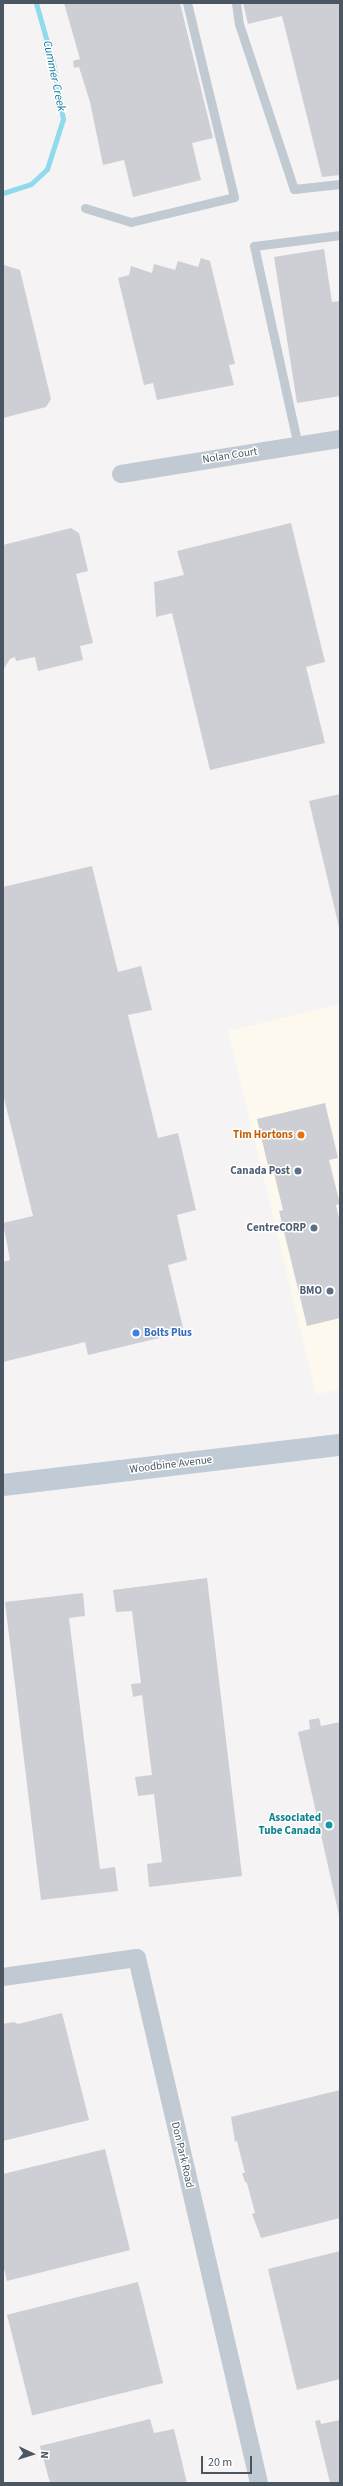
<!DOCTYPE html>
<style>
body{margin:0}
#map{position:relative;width:343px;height:2486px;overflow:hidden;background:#f5f3f3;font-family:"Source Sans 3",sans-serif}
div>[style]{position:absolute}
.commercial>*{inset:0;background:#fdf9ef}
.stream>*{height:5px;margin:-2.5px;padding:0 2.5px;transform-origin:2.5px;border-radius:2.5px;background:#90daee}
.building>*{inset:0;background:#cdcfd5;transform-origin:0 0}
.lane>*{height:9px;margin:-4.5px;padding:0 4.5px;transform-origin:4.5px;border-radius:4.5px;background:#c1cad2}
.street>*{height:18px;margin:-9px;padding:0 9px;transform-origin:9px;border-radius:9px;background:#c1cad2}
.secondary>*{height:22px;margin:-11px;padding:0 11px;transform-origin:11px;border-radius:11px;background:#c1cbd6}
.dots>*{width:11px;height:11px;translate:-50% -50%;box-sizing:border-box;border:2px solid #fff;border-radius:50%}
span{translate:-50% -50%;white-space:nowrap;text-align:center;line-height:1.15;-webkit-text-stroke:3px #fff;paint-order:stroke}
.street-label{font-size:11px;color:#4a5661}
.food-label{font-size:11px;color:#c56008;font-weight:700}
.right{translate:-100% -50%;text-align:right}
.service-label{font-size:11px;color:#4e5e75;font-weight:700}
.shop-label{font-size:11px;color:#366cbe;font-weight:700}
.left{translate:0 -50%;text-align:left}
.culture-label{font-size:11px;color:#0d838f;font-weight:700}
.water-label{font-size:12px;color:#0c7c9b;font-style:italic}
.frame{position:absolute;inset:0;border:4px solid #4a5661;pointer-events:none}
.north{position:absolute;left:12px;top:2434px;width:40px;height:40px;-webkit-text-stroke:3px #fff;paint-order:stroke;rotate:94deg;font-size:11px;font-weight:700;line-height:16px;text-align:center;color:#4a5661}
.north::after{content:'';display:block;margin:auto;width:14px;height:18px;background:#4a5661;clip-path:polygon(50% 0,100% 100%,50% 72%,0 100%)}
.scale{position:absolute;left:201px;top:2456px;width:51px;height:18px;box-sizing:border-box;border:2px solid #4a5661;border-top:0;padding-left:5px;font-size:12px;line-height:14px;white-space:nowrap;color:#4a5661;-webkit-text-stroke:3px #fff;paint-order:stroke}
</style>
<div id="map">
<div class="commercial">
<div style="clip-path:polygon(340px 1004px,340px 1390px,316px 1394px,228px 1031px)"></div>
</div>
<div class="stream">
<div style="left:3px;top:193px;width:29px;rotate:-18deg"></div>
<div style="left:31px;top:184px;width:22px;rotate:-43deg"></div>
<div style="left:47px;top:169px;width:52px;rotate:-72.3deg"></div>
<div style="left:63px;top:119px;width:57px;rotate:-100.1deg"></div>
<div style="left:53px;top:63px;width:62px;rotate:-105.8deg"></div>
</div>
<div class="building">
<div style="clip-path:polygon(64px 3px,180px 3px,213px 138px,192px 143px,201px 180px,133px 197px,124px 160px,103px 165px,90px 102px,79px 67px,74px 68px,73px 61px,80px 59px)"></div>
<div style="clip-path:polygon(243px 3px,340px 3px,340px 175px,322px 177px,282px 16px,248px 24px)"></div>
<div style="clip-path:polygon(324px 249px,332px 302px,340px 301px,340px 396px,297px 403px,274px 257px)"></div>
<div style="clip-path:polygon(201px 258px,210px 261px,235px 364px,229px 365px,234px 385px,157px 400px,153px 383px,144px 385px,118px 278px,129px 275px,131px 266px,152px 273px,154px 264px,175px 270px,178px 261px,198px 267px)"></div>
<div style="clip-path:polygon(4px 265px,20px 270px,51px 399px,46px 407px,3px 418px)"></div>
<div style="clip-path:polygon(291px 523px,325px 662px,306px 667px,325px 743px,210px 770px,172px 613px,156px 617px,154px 582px,184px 575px,177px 551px)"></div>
<div style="clip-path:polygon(71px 528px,79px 533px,88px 571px,76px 574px,93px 643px,80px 646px,83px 660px,38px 671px,35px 657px,16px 661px,15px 657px,10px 659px,3px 670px,3px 545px)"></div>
<div style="clip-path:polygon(340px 794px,340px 927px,339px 927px,309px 801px)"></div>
<div style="clip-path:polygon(92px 866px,118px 972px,141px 966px,152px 1010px,128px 1015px,158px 1138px,178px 1133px,196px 1210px,177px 1215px,187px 1260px,168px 1265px,184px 1332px,88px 1355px,85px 1342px,3px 1362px,3px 1262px,10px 1260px,3px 1223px,33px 1216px,3px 1094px,3px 887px)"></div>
<div style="clip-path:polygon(325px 1103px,338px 1158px,329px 1160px,340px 1204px,336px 1205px,340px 1223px,340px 1318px,307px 1326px,279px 1211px,283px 1210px,274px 1173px,270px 1174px,257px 1119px)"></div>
<div style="clip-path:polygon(207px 1578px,242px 1876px,149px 1887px,147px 1864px,162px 1862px,154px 1794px,138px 1796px,135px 1777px,152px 1775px,142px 1695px,133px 1697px,131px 1684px,141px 1683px,132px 1611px,116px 1612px,113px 1590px)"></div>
<div style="clip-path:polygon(83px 1593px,85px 1616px,69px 1618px,100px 1869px,115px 1867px,118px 1891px,41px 1900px,5px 1602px)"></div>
<div style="clip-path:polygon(319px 1718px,321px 1726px,340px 1722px,339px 1915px,298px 1732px,310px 1729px,309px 1720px)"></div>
<div style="clip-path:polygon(62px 2013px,89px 2120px,3px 2141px,3px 2024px,14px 2022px,18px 2024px)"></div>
<div style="clip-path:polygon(340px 2090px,340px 2218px,261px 2238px,252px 2214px,255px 2213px,247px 2183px,245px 2182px,242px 2173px,245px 2173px,237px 2141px,235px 2142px,231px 2117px)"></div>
<div style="clip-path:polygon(105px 2149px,130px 2250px,7px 2281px,3px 2264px,3px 2174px)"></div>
<div style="clip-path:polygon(340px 2251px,340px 2379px,297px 2390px,268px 2269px)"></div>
<div style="left:138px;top:2282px;width:104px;height:135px;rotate:76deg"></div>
<div style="clip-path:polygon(150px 2419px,154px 2433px,174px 2429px,187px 2483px,50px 2483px,40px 2446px)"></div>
<div style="clip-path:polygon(320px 2420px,321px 2424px,340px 2420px,340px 2483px,330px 2483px,315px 2421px)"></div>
</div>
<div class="lane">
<div style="left:236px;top:3px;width:21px;rotate:82deg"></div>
<div style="left:239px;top:24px;width:174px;rotate:71.6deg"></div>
<div style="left:294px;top:189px;width:46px;rotate:-6.2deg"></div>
<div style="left:85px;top:208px;width:48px;rotate:16.9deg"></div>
<div style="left:131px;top:222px;width:106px;rotate:-13.6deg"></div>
<div style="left:234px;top:197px;width:200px;rotate:-103.6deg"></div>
<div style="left:298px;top:446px;width:205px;rotate:-102.4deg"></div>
<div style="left:254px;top:246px;width:87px;rotate:-7.3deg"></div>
</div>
<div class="street">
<div style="left:121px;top:474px;width:222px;rotate:-9.1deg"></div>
<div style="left:3px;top:1977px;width:135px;rotate:-8.1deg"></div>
<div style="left:137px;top:1958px;width:539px;rotate:76.92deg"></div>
</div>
<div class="secondary">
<div style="left:3px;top:1485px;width:339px;rotate:-6.8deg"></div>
</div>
<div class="dots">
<div style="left:301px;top:1135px;background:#e8710a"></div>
<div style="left:298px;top:1171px;background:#5c6f8a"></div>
<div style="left:314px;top:1228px;background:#5c6f8a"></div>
<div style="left:330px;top:1291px;background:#5c6f8a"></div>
<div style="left:136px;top:1333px;background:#3f7fe0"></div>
<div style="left:329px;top:1825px;background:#0f9aa8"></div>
</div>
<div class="street-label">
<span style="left:230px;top:456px;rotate:-9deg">Nolan Court</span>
<span style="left:171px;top:1465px;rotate:-7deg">Woodbine Avenue</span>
<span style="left:182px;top:2155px;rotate:77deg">Don Park Road</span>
</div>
<div class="food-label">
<span class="right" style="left:293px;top:1135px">Tim Hortons</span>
</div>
<div class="service-label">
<span class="right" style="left:290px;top:1171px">Canada Post</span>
<span class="right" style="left:306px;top:1228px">CentreCORP</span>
<span class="right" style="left:322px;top:1291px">BMO</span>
</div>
<div class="shop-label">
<span class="left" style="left:144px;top:1333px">Bolts Plus</span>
</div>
<div class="culture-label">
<span class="right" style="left:321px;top:1825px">Associated<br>Tube Canada</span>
</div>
<div class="water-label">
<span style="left:54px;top:76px;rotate:78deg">Cummer Creek</span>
</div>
<div class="frame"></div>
<div class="north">N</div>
<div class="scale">20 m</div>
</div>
